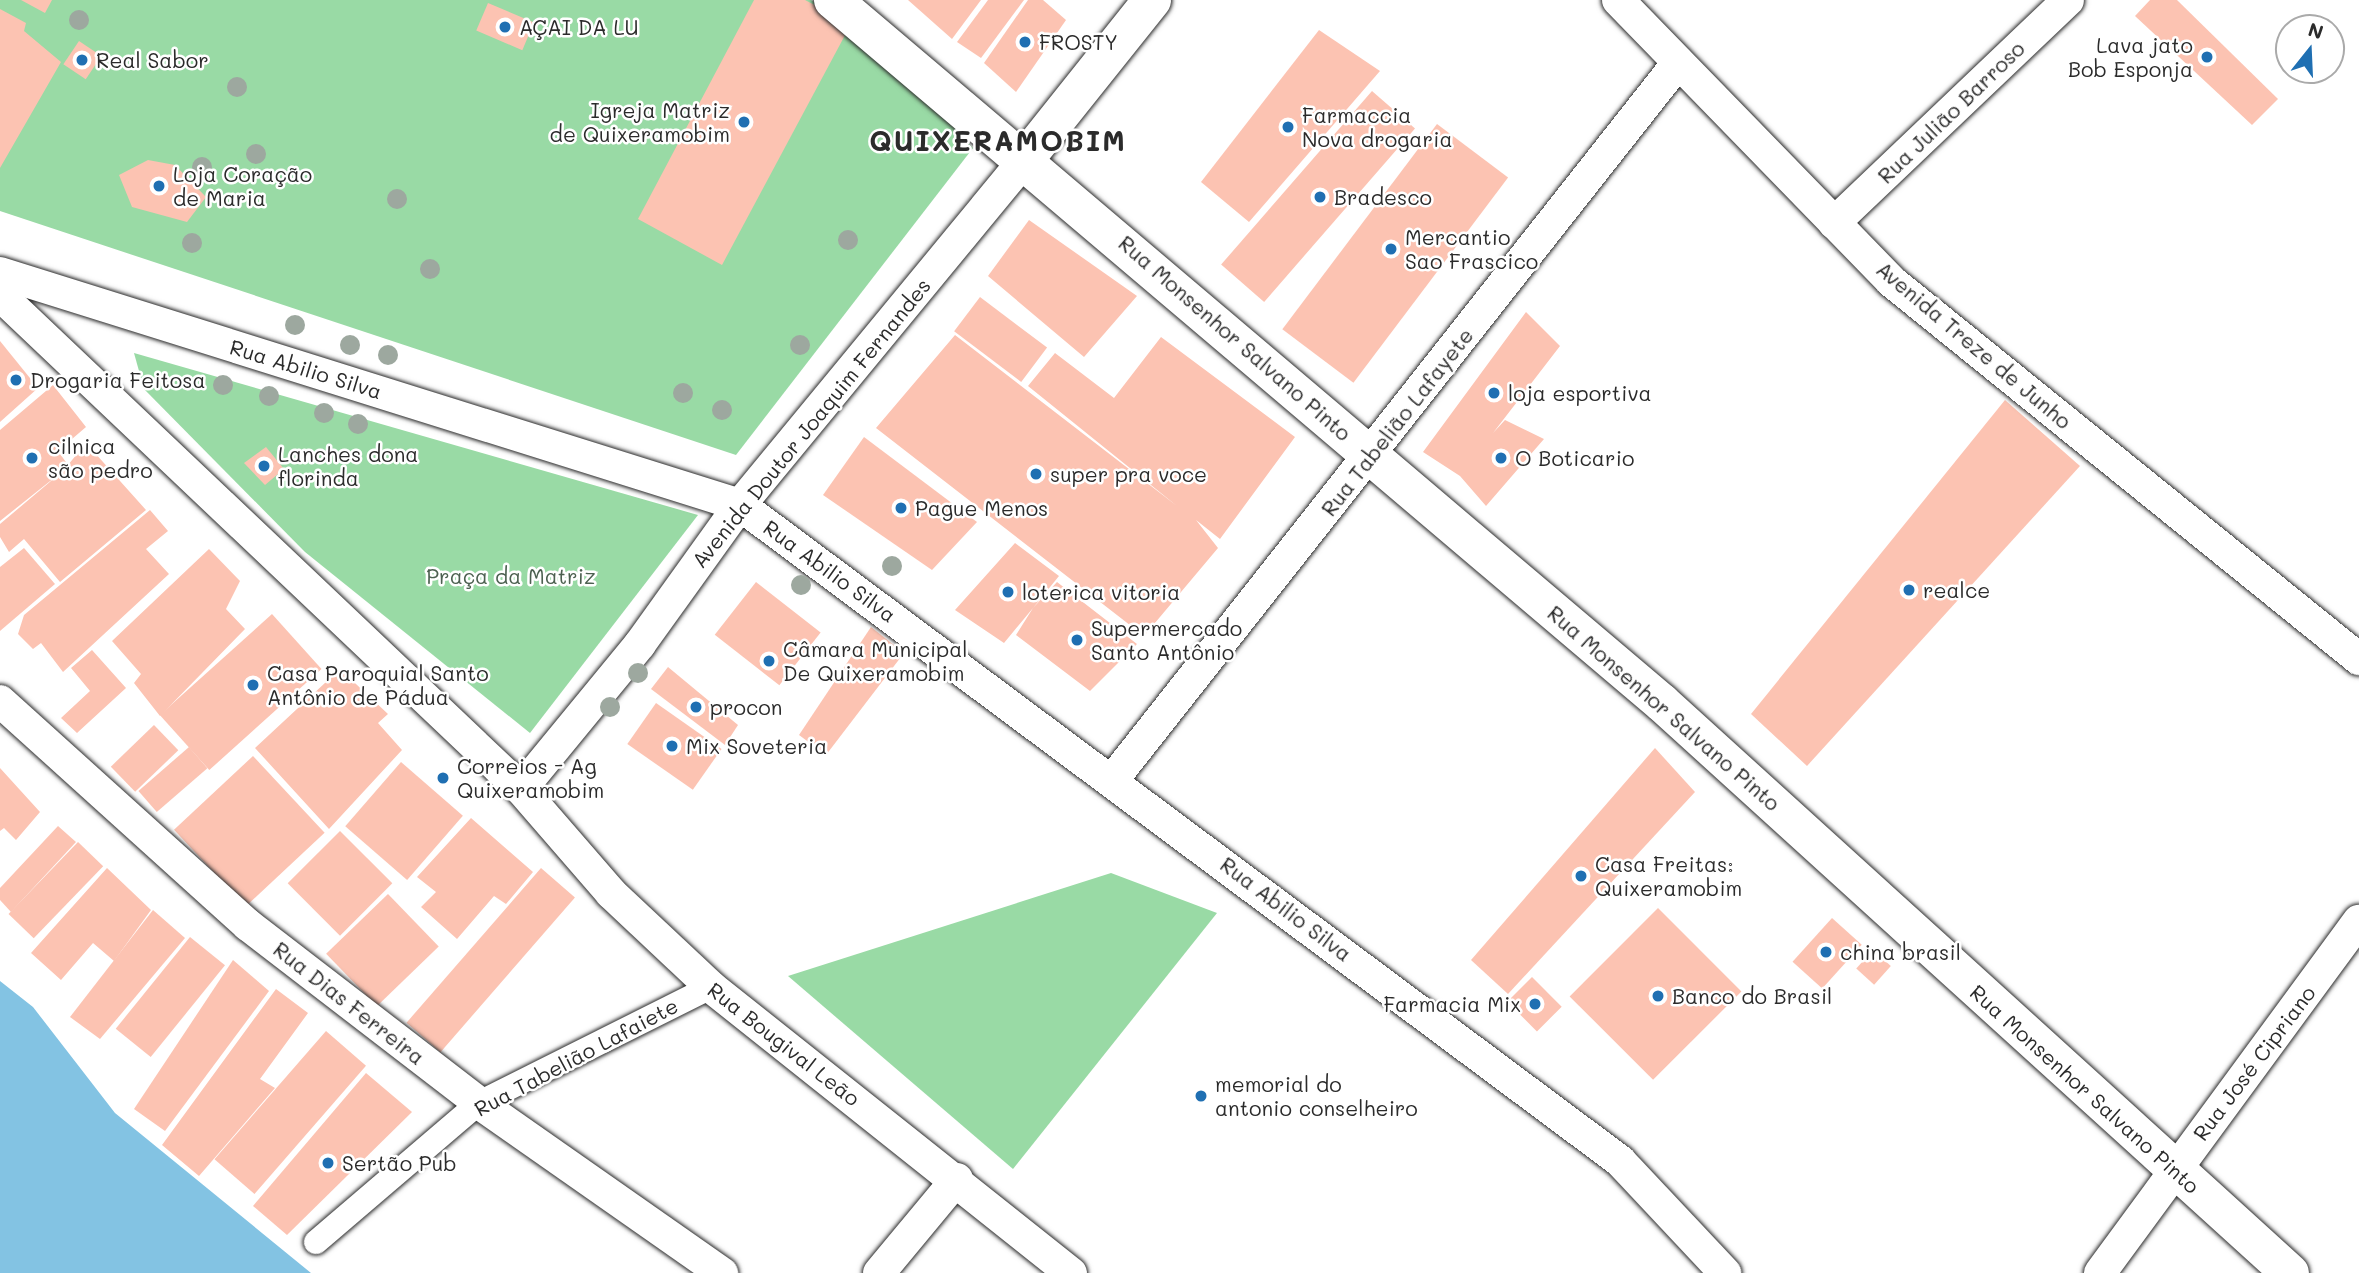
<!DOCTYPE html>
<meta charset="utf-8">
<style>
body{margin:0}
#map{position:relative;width:2359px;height:1273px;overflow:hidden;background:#fff;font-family:Mali,sans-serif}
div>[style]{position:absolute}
.green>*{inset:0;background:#99daa5}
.water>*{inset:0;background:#83c3e3}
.building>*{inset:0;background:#fcc3b2;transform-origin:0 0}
.roads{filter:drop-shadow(0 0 2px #2b2b2b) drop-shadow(0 0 2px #2b2b2b)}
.pedestrian>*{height:24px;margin:-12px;padding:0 12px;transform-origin:12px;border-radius:12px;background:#fff}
.minor>*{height:32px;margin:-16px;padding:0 16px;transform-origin:16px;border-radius:16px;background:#fff}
.tertiary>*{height:38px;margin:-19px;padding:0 19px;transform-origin:19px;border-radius:19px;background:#fff}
.trees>*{width:20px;height:20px;margin:-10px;border-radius:50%;background:#9da89f}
.dots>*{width:19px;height:19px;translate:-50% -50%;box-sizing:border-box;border:4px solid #fff;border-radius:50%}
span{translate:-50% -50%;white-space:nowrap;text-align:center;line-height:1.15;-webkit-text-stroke:5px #fff;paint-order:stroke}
.poi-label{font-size:21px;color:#2b2b2b}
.left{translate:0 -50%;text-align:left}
.right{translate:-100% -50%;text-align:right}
.street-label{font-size:21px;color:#2b2b2b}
.park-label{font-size:21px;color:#4c6050}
.district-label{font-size:28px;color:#2b2b2b;font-weight:700;letter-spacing:2px}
.north{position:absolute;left:2275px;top:14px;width:70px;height:70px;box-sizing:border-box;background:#fff;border:2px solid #aaa;border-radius:50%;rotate:18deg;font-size:19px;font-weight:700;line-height:28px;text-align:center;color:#2b2b2b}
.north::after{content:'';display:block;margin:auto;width:24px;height:32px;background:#1f6fb2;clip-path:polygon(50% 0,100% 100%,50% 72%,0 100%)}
</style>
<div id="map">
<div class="green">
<div style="clip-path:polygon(0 0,811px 0,868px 32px,973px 148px,736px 455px,0 211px)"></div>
<div style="clip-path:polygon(134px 353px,698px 515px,530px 733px,305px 552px,144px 389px)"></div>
<div style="clip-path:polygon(1111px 873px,1217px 913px,1013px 1169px,788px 976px)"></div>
</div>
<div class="water">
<div style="clip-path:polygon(0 981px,33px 1007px,115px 1113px,311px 1273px,0 1273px)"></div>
</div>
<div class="building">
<div style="clip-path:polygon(21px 0,52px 0,45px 13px)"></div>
<div style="clip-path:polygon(754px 0,805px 0,851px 24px,722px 265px,638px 219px)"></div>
<div style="clip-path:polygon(908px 0,981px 0,952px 39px)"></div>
<div style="clip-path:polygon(988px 0,1024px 0,981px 58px,957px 42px)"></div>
<div style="clip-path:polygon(1028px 0,1043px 0,1066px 20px,1016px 92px,984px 63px)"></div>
<div style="clip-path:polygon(2150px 0,2177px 0,2278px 99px,2252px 125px,2135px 16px)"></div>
<div style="left:488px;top:3px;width:50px;height:30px;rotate:23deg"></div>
<div style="clip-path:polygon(0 9px,26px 23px,24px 31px,61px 62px,0 168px)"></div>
<div style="clip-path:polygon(1319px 30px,1380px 71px,1249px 222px,1201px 182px)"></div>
<div style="left:79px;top:41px;width:27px;height:28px;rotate:34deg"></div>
<div style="left:1372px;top:91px;width:57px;height:230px;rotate:41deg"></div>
<div style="left:1437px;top:124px;width:89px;height:257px;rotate:37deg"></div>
<div style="clip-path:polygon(148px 160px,175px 165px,206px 197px,187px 222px,132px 207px,119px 175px)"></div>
<div style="clip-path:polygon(1029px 220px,1137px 296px,1084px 357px,988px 276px)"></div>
<div style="left:980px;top:297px;width:84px;height:43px;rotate:37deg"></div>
<div style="clip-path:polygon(1526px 312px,1560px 346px,1493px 433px,1505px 420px,1544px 439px,1486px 506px,1460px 476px,1423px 452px)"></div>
<div style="clip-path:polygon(955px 335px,1177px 506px,1028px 386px,1055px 353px,1114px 398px,1161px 337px,1295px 437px,1220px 539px,1196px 520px,1218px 548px,1144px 636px,876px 428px)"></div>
<div style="clip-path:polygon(0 341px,38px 388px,0 422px)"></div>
<div style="clip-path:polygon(53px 385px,86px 427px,58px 451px,68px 465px,86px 443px,146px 510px,60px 582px,24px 539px,9px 552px,0 537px,0 524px,64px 470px,0 521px,0 430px)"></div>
<div style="clip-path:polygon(2005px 400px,2080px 466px,1807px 766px,1751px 714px)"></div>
<div style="clip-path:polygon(864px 437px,977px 522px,932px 570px,823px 495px)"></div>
<div style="clip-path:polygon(266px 447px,284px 469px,265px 485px,244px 463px)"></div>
<div style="clip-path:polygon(150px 510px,168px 531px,146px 549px,169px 574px,63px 672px,41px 643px,33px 649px,18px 634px,24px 615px)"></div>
<div style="clip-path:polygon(1015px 543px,1059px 576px,1033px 608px,1057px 582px,1137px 644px,1090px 691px,1016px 635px,1033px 608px,1004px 643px,955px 610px)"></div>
<div style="clip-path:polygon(24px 548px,55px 584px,0 631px,0 567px)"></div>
<div style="clip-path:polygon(209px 549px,240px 581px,226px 609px,245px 629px,160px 716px,134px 683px,141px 674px,112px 641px)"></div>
<div style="left:756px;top:582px;width:82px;height:67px;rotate:38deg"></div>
<div style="left:272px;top:614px;width:74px;height:151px;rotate:48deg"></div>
<div style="clip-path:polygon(871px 627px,904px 653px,826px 755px,799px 735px)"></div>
<div style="clip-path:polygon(92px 650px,126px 688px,77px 733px,61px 718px,90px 691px,71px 668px)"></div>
<div style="clip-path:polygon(668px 667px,738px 725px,725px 745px,651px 689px)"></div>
<div style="clip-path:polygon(340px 669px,388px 714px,378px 723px,402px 750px,329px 829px,255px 748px)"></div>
<div style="left:656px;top:703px;width:80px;height:50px;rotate:35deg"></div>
<div style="left:154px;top:725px;width:35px;height:60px;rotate:46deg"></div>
<div style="left:189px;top:747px;width:28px;height:67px;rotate:49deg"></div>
<div style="clip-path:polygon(1655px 748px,1695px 792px,1508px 994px,1471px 960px)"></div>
<div style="left:253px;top:756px;width:105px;height:108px;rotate:47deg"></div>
<div style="left:401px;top:762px;width:82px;height:85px;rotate:41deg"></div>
<div style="clip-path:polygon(0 768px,40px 812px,16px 840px,4px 828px,0 831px)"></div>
<div style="clip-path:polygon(471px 818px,533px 872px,506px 904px,494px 896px,457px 939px,421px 907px,436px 892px,417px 877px)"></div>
<div style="clip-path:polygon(58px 826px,76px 842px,11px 912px,0 900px,0 888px)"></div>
<div style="left:340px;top:831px;width:74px;height:74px;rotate:45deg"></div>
<div style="left:78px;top:842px;width:35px;height:100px;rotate:44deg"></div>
<div style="clip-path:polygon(107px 868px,151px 910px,114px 961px,93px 943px,61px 980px,31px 953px)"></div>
<div style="left:541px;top:868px;width:45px;height:205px;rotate:41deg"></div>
<div style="left:388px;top:894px;width:73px;height:86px;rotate:46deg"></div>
<div style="left:1658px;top:908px;width:118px;height:125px;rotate:45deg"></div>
<div style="clip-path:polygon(153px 910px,185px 938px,100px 1039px,70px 1017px)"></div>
<div style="left:1832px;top:918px;width:40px;height:59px;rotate:42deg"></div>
<div style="left:190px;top:937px;width:45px;height:118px;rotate:39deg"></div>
<div style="left:1873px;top:950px;width:24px;height:25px;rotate:42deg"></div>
<div style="clip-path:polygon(233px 960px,269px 991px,165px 1131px,134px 1109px)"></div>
<div style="left:1532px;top:977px;width:42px;height:35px;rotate:45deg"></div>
<div style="clip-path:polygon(276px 989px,308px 1013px,260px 1079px,275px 1088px,199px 1176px,162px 1145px)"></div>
<div style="left:326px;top:1031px;width:53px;height:170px;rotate:41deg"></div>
<div style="clip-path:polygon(366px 1073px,412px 1112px,287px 1235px,253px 1206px)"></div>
</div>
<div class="roads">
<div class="pedestrian">
<div style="left:316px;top:1242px;width:214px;rotate:-40.5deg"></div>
<div style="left:479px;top:1103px;width:259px;rotate:-26.6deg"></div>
</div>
<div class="minor">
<div style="left:1618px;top:0;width:392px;rotate:45.8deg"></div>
<div style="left:1891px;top:281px;width:602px;rotate:38.93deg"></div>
<div style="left:1834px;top:223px;width:323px;rotate:-43.6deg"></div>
<div style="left:0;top:273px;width:776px;rotate:17.41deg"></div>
<div style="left:740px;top:505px;width:1098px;rotate:36.7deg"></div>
<div style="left:1620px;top:1161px;width:154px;rotate:46.8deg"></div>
<div style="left:0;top:295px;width:718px;rotate:43.48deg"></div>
<div style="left:521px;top:789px;width:138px;rotate:49.1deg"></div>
<div style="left:611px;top:893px;width:137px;rotate:43.2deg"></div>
<div style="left:711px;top:987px;width:460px;rotate:38.5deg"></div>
<div style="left:0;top:701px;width:334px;rotate:42.1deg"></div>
<div style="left:248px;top:925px;width:292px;rotate:37.6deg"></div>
<div style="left:479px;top:1103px;width:297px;rotate:35deg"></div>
<div style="left:1114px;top:778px;width:909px;rotate:-51.74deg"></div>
<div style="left:521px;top:789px;width:188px;rotate:-50.6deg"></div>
<div style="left:640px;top:644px;width:171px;rotate:-54.3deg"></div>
<div style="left:740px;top:505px;width:450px;rotate:-50.5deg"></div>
<div style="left:879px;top:1273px;width:122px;rotate:-50.3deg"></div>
<div style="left:2100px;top:1273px;width:437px;rotate:-53.7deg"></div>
</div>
<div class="tertiary">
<div style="left:833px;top:0;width:1087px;rotate:40.3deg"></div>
<div style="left:1662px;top:703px;width:848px;rotate:42.23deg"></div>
<div style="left:1026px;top:158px;width:202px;rotate:-51.4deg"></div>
</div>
</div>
<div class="trees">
<div style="left:79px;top:20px"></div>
<div style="left:237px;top:87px"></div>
<div style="left:256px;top:154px"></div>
<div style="left:202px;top:167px"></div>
<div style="left:397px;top:199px"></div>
<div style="left:848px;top:240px"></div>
<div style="left:192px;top:243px"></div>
<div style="left:430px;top:269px"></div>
<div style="left:295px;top:325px"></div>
<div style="left:350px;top:345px"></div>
<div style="left:800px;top:345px"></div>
<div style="left:388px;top:355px"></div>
<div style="left:223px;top:385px"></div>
<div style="left:683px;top:393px"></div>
<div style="left:269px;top:396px"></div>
<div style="left:722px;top:410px"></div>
<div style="left:324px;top:413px"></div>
<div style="left:358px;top:424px"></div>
<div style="left:892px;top:566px"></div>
<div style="left:801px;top:585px"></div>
<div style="left:638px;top:673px"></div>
<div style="left:610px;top:707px"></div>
</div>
<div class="dots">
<div style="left:505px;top:27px;background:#1f6fb2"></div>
<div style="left:1025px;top:42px;background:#1f6fb2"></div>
<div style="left:2207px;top:57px;background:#1f6fb2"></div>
<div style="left:82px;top:60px;background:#1f6fb2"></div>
<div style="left:744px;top:122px;background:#1f6fb2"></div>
<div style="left:1288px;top:127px;background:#1f6fb2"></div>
<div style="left:159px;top:186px;background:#1f6fb2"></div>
<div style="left:1320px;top:197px;background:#1f6fb2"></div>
<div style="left:1391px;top:249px;background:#1f6fb2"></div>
<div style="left:16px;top:380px;background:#1f6fb2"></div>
<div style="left:1494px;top:393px;background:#1f6fb2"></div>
<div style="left:32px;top:458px;background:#1f6fb2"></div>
<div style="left:1501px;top:458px;background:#1f6fb2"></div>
<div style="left:264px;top:466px;background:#1f6fb2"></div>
<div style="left:1036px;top:474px;background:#1f6fb2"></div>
<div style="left:901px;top:508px;background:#1f6fb2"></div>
<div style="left:1909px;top:590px;background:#1f6fb2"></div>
<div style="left:1008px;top:592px;background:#1f6fb2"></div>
<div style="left:1077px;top:640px;background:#1f6fb2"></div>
<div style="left:769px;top:661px;background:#1f6fb2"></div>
<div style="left:253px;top:685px;background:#1f6fb2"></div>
<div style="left:696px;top:707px;background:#1f6fb2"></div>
<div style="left:672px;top:746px;background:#1f6fb2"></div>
<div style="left:443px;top:778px;background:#1f6fb2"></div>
<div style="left:1581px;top:876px;background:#1f6fb2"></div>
<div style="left:1826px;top:952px;background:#1f6fb2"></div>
<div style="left:1658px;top:996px;background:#1f6fb2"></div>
<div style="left:1535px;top:1004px;background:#1f6fb2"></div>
<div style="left:1201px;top:1096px;background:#1f6fb2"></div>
<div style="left:328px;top:1163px;background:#1f6fb2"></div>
</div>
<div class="poi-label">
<span class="left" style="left:519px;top:27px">AÇAI DA LU</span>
<span class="left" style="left:1039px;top:42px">FROSTY</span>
<span class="right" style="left:2193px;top:57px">Lava jato<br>Bob Esponja</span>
<span class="left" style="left:96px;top:60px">Real Sabor</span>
<span class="right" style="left:730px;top:122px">Igreja Matriz<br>de Quixeramobim</span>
<span class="left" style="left:1302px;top:127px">Farmaccia<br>Nova drogaria</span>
<span class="left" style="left:173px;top:186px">Loja Coração<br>de Maria</span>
<span class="left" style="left:1334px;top:197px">Bradesco</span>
<span class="left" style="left:1405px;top:249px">Mercantio<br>Sao Frascico</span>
<span class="left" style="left:30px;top:380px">Drogaria Feitosa</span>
<span class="left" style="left:1508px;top:393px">loja esportiva</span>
<span class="left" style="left:48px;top:458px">cilnica<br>são pedro</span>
<span class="left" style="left:278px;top:466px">Lanches dona<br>florinda</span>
<span class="left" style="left:1515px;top:458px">O Boticario</span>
<span class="left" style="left:1050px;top:474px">super pra voce</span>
<span class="left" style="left:915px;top:508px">Pague Menos</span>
<span class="left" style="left:1923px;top:590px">realce</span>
<span class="left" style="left:1022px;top:592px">loterica vitoria</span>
<span class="left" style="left:1091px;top:640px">Supermercado<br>Santo Antônio</span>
<span class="left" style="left:783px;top:661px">Câmara Municipal<br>De Quixeramobim</span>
<span class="left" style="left:267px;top:685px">Casa Paroquial Santo<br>Antônio de Pádua</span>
<span class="left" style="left:710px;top:707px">procon</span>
<span class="left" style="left:686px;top:746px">Mix Soveteria</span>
<span class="left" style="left:457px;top:778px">Correios - Ag<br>Quixeramobim</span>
<span class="left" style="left:1595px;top:876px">Casa Freitas:<br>Quixeramobim</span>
<span class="left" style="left:1840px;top:952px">china brasil</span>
<span class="left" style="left:1672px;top:996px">Banco do Brasil</span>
<span class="right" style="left:1521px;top:1004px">Farmacia Mix</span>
<span class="left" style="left:1215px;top:1096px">memorial do<br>antonio conselheiro</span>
<span class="left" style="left:342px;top:1163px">Sertão Pub</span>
</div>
<div class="street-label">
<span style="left:1951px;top:112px;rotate:-44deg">Rua Julião Barroso</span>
<span style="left:1235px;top:338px;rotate:41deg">Rua Monsenhor Salvano Pinto</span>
<span style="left:1974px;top:345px;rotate:40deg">Avenida Treze de Junho</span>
<span style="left:306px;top:369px;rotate:17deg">Rua Abilio Silva</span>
<span style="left:1397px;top:422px;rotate:-52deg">Rua Tabelião Lafayete</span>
<span style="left:811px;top:423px;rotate:-51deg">Avenida Doutor Joaquim Fernandes</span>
<span style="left:830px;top:571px;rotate:36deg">Rua Abilio Silva</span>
<span style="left:1664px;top:708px;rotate:41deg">Rua Monsenhor Salvano Pinto</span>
<span style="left:1286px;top:909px;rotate:37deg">Rua Abilio Silva</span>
<span style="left:349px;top:1003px;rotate:38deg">Rua Dias Ferreira</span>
<span style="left:784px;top:1044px;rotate:38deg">Rua Bougival Leão</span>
<span style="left:576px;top:1057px;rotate:-28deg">Rua Tabelião Lafaiete</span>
<span style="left:2254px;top:1063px;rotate:-53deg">Rua José Cipriano</span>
<span style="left:2085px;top:1089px;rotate:42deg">Rua Monsenhor Salvano Pinto</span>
</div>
<div class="park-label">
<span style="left:511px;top:576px">Praça da Matriz</span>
</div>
<div class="district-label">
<span style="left:998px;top:140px">QUIXERAMOBIM</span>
</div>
<div class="north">N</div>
</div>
